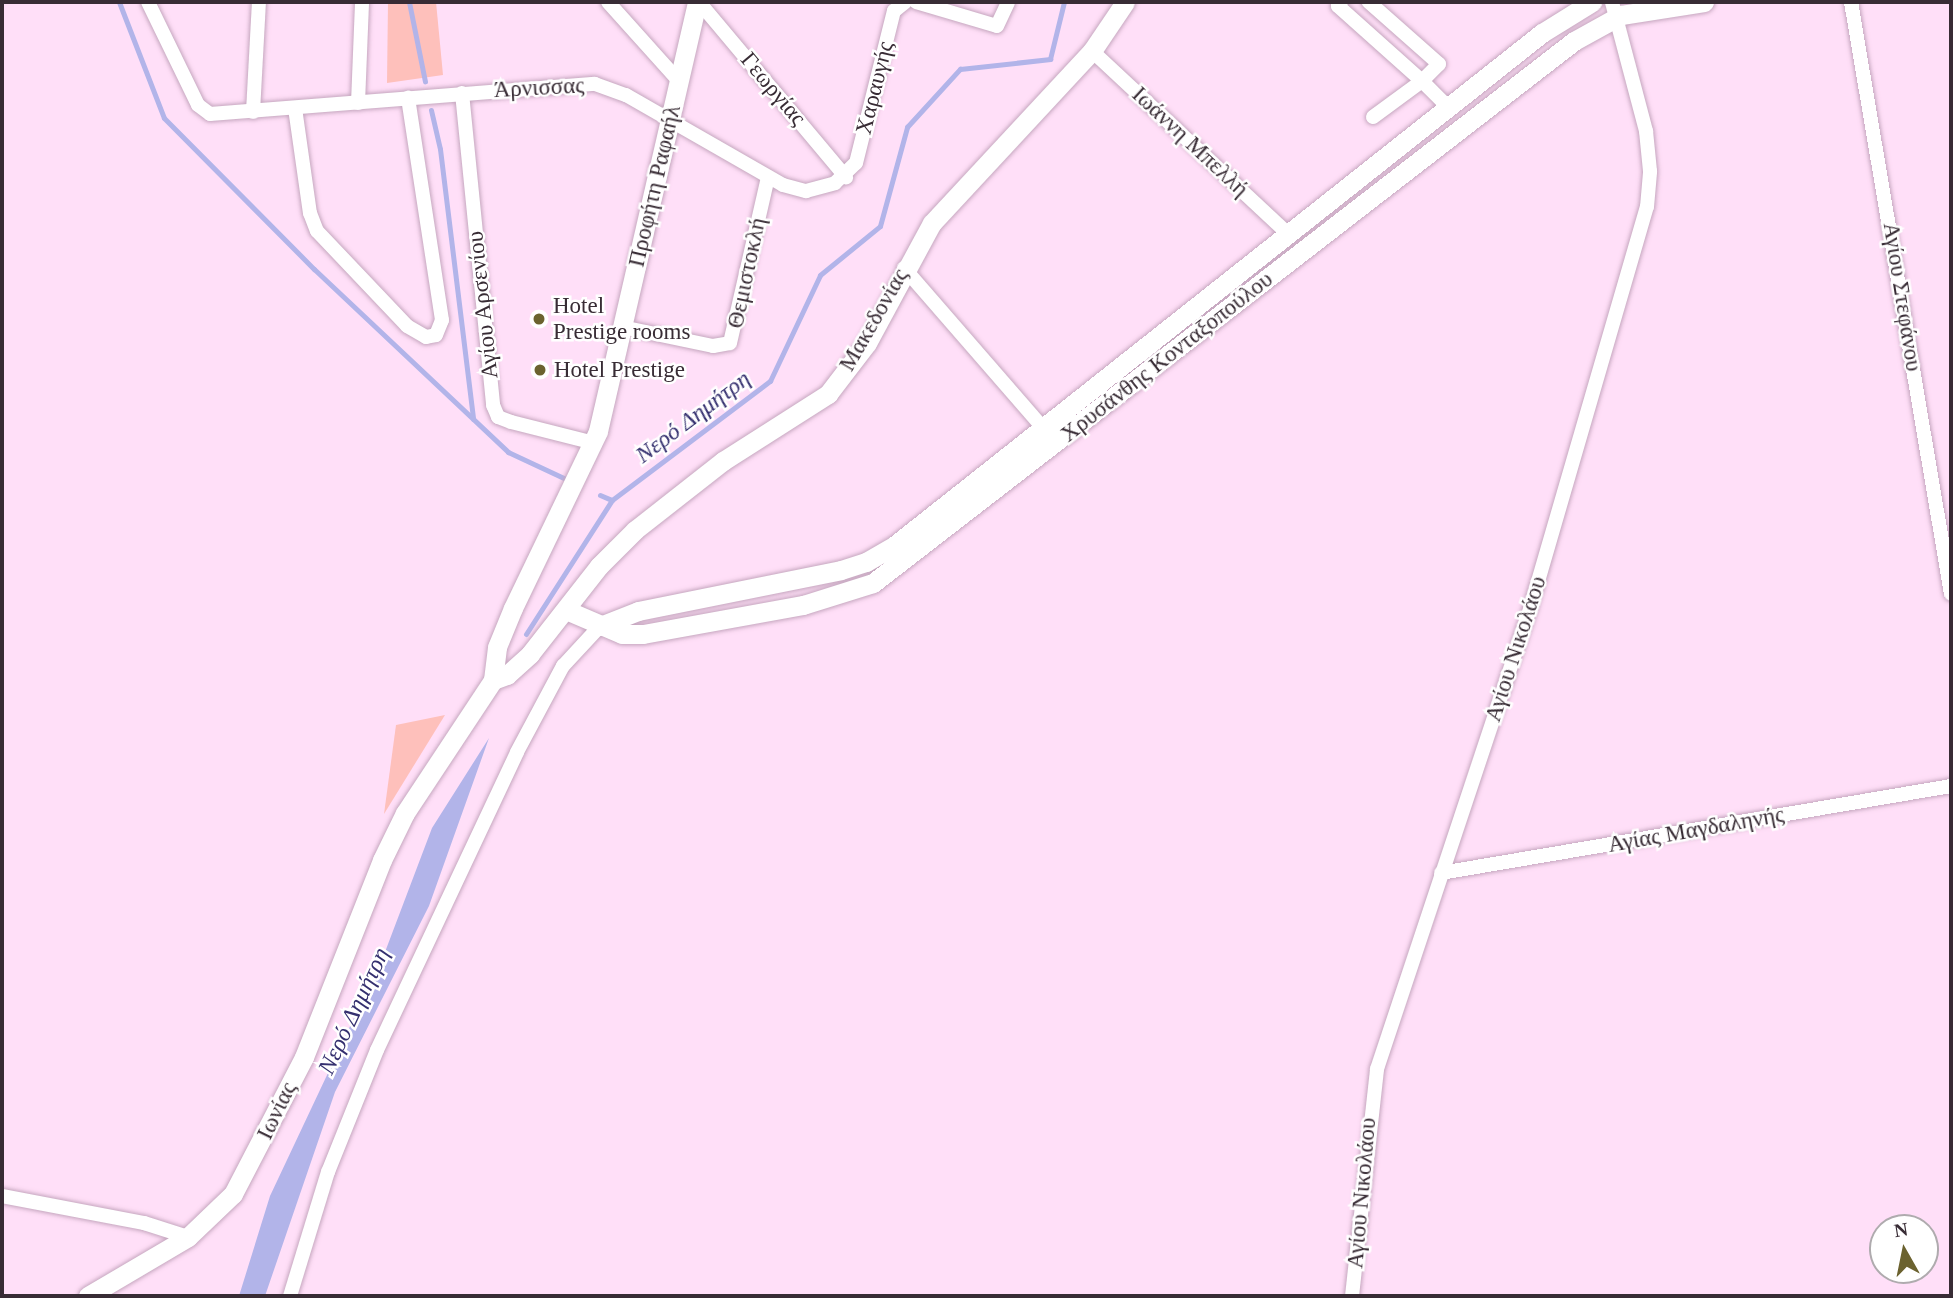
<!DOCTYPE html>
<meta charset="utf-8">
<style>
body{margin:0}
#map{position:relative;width:1953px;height:1298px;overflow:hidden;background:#ffdff8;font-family:"Times New Roman",serif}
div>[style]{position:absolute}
.green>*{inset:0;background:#fec0bb}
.water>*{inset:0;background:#b2b4e9}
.stream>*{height:5px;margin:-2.5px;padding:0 2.5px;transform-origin:2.5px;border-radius:2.5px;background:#b2b4e9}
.roads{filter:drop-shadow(0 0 2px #c6a7bf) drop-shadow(0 0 2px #c6a7bf)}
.street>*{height:14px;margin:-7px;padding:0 7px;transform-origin:7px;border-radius:7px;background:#fff}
.secondary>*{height:19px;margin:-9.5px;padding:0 9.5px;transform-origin:9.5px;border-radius:9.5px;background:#fff}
.dots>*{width:19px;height:19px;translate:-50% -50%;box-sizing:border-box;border:4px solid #fff;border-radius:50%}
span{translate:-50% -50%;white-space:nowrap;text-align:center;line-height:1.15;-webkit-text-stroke:5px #fff;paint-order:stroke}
.street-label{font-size:23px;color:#382c35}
.poi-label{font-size:23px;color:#382c35}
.left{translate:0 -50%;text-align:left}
.water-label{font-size:24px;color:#35306f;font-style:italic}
.frame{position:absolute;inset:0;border:4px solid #382c35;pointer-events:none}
.north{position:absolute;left:1869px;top:1214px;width:70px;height:70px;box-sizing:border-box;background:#fff;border:2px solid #afabae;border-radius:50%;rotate:351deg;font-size:19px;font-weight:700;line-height:28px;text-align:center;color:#382c35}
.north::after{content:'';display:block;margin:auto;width:24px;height:32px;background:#6b622f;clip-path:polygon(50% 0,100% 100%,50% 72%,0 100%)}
</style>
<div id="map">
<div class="green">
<div style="clip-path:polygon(388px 2px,436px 2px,443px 75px,387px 83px)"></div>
<div style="clip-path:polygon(445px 715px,384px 814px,396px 725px)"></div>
</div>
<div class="water">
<div style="clip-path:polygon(489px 738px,429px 906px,335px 1092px,265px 1296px,239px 1296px,270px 1196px,385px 952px,432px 828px)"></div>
</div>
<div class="stream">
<div style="left:119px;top:2px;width:124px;rotate:68.8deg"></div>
<div style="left:164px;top:118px;width:213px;rotate:45.2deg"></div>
<div style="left:314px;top:269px;width:267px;rotate:43.3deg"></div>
<div style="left:508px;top:452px;width:68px;rotate:25.1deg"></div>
<div style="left:409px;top:2px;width:81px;rotate:78.6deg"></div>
<div style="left:431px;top:110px;width:40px;rotate:77deg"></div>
<div style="left:440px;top:149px;width:272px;rotate:83deg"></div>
<div style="left:600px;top:495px;width:13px;rotate:23deg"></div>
<div style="left:526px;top:634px;width:159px;rotate:-57.3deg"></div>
<div style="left:612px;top:500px;width:198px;rotate:-37deg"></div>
<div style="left:770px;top:381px;width:117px;rotate:-64.7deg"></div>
<div style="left:820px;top:275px;width:77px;rotate:-39.2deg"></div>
<div style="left:880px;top:226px;width:103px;rotate:-74.7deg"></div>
<div style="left:907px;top:127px;width:79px;rotate:-47.6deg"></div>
<div style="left:960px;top:69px;width:91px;rotate:-6.3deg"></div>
<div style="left:1050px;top:59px;width:59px;rotate:-76.2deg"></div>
</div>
<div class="roads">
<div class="street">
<div style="left:148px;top:2px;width:114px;rotate:64.1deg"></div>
<div style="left:198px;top:105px;width:15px;rotate:37deg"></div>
<div style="left:210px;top:114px;width:386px;rotate:-4.5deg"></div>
<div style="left:595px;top:84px;width:33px;rotate:20deg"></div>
<div style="left:626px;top:95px;width:181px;rotate:29.8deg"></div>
<div style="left:783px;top:185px;width:24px;rotate:15deg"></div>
<div style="left:806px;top:191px;width:30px;rotate:-15deg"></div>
<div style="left:835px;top:183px;width:29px;rotate:-44deg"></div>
<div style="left:856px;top:163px;width:157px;rotate:-76deg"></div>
<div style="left:894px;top:11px;width:14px;rotate:-39deg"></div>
<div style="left:608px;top:2px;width:106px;rotate:48.1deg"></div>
<div style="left:699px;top:2px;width:229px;rotate:50deg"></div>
<div style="left:916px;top:2px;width:84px;rotate:16.5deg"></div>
<div style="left:997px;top:26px;width:26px;rotate:-65deg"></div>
<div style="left:1341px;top:2px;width:5px;rotate:127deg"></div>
<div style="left:1338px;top:6px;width:113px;rotate:41.8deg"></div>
<div style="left:1422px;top:81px;width:24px;rotate:-45deg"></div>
<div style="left:1439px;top:64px;width:94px;rotate:-138.5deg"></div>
<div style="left:1851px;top:2px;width:600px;rotate:80.41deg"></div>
<div style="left:1092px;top:51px;width:267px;rotate:43deg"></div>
<div style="left:462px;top:93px;width:314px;rotate:84.3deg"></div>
<div style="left:493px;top:405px;width:13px;rotate:67deg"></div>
<div style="left:498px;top:417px;width:14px;rotate:21deg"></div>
<div style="left:511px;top:422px;width:86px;rotate:14.2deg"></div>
<div style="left:358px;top:103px;width:101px;rotate:-87.7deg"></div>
<div style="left:295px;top:108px;width:106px;rotate:81.9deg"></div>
<div style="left:310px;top:213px;width:19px;rotate:69deg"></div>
<div style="left:317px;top:231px;width:131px;rotate:46.5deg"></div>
<div style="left:407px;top:326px;width:22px;rotate:30deg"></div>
<div style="left:426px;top:337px;width:10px;rotate:-11deg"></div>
<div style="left:436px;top:335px;width:16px;rotate:-68deg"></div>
<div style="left:442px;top:320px;width:225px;rotate:-98.7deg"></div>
<div style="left:253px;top:112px;width:110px;rotate:-86.9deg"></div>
<div style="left:1373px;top:117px;width:61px;rotate:-36.3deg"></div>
<div style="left:1422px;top:81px;width:37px;rotate:45deg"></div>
<div style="left:904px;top:268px;width:211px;rotate:49deg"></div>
<div style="left:622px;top:327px;width:93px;rotate:11.8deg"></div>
<div style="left:713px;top:346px;width:17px;rotate:-10deg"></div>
<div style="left:730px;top:343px;width:170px;rotate:-77.1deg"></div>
<div style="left:1441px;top:873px;width:517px;rotate:-9.68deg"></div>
<div style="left:2px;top:1196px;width:145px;rotate:10.8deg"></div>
<div style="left:144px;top:1223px;width:46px;rotate:17.7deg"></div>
<div style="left:290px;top:1296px;width:130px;rotate:-73deg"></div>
<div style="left:328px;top:1172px;width:131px;rotate:-68.1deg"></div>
<div style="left:377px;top:1050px;width:329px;rotate:-64.8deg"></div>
<div style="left:517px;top:752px;width:98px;rotate:-61.9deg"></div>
<div style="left:563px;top:666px;width:54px;rotate:-47.2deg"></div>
<div style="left:1352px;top:1296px;width:228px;rotate:-83.7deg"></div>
<div style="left:1377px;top:1069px;width:485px;rotate:-71.6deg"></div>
<div style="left:1530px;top:609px;width:419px;rotate:-73.8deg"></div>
<div style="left:1647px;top:207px;width:36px;rotate:-85deg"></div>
<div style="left:1650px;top:171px;width:40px;rotate:-95.7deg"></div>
<div style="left:1646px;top:131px;width:133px;rotate:-104.8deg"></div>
</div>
<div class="secondary">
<div style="left:566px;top:610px;width:61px;rotate:23.2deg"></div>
<div style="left:622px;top:634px;width:21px"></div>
<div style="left:643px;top:634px;width:163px;rotate:-10.3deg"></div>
<div style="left:803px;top:605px;width:73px;rotate:-17.4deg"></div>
<div style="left:873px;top:583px;width:886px;rotate:-37.71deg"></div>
<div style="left:1574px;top:41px;width:54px;rotate:-29deg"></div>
<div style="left:1621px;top:15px;width:84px;rotate:-8.9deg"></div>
<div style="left:600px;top:626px;width:41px;rotate:-21.5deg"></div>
<div style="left:638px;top:611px;width:207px;rotate:-11.4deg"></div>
<div style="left:841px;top:570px;width:26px;rotate:-18deg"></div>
<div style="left:866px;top:562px;width:34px;rotate:-30deg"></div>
<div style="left:895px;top:545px;width:825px;rotate:-38.36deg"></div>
<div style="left:1542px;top:33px;width:59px;rotate:-31.8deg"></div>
<div style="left:493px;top:680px;width:15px;rotate:-20deg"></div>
<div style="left:507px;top:675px;width:31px;rotate:-42deg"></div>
<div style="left:530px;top:654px;width:112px;rotate:-51.9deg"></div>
<div style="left:599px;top:566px;width:51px;rotate:-45deg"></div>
<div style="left:635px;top:530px;width:112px;rotate:-38.1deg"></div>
<div style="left:723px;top:461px;width:125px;rotate:-32.5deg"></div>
<div style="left:828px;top:394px;width:64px;rotate:-52.6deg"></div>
<div style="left:867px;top:343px;width:136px;rotate:-61.6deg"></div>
<div style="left:932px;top:223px;width:235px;rotate:-47.1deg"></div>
<div style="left:1092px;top:51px;width:59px;rotate:-56deg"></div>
<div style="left:493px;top:680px;width:33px;rotate:-83deg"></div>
<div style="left:497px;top:647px;width:42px;rotate:-67.7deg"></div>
<div style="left:513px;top:608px;width:196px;rotate:-64.3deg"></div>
<div style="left:598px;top:431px;width:440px;rotate:-77deg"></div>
<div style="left:88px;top:1296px;width:116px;rotate:-30.5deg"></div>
<div style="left:188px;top:1237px;width:62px;rotate:-43.7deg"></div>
<div style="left:233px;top:1194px;width:154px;rotate:-62.6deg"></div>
<div style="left:304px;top:1057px;width:212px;rotate:-68.4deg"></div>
<div style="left:382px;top:860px;width:52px;rotate:-63.9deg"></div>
<div style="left:405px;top:813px;width:159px;rotate:-56.5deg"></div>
</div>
</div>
<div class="dots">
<div style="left:539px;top:319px;background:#6b622f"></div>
<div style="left:540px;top:370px;background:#6b622f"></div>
</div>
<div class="street-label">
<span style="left:539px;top:88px;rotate:-3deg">Άρνισσας</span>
<span style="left:875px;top:88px;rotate:-76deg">Χαραυγής</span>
<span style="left:773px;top:89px;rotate:50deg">Γεωργίας</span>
<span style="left:1190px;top:142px;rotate:43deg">Ιωάννη Μπελλή</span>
<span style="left:655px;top:186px;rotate:-77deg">Προφήτη Ραφαήλ</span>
<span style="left:747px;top:273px;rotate:-78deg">Θεμιστοκλή</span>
<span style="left:1902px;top:297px;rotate:81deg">Αγίου Στεφάνου</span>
<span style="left:483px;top:305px;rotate:-96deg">Αγίου Αρσενίου</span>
<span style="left:874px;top:320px;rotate:-60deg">Μακεδονίας</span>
<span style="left:1167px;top:357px;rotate:-38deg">Χρυσάνθης Κονταξοπούλου</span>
<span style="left:1516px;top:649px;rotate:-72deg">Αγίου Νικολάου</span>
<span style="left:1696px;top:830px;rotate:-10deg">Αγίας Μαγδαληνής</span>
<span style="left:277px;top:1111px;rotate:-64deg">Ιωνίας</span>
<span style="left:1362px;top:1193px;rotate:-85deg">Αγίου Νικολάου</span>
</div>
<div class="poi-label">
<span class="left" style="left:553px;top:319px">Hotel<br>Prestige rooms</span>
<span class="left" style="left:554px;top:370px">Hotel Prestige</span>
</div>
<div class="water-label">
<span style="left:693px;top:417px;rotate:-37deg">Νερό Δημήτρη</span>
<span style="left:354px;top:1011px;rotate:-65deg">Νερό Δημήτρη</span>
</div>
<div class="frame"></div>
<div class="north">N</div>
</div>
